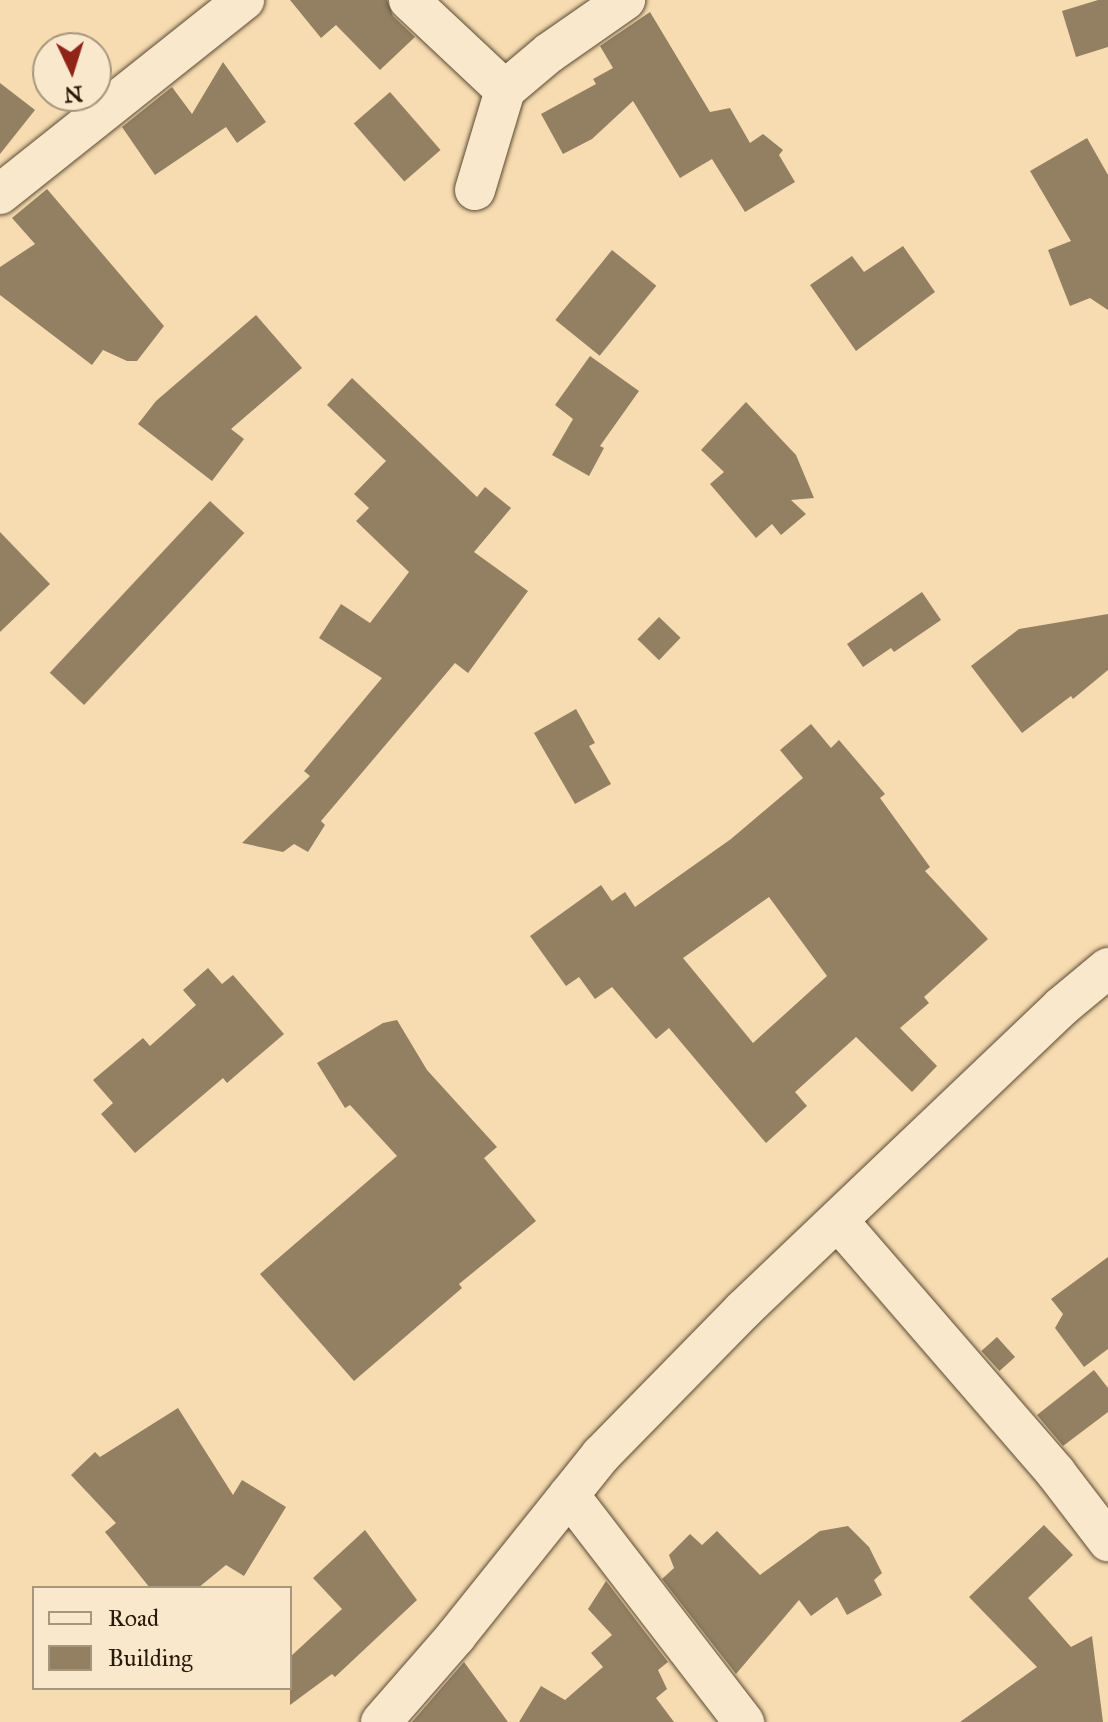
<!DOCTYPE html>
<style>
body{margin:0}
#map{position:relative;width:1108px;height:1722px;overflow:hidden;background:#f7dcb1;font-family:"IM FELL Great Primer",serif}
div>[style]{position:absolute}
.building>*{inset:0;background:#937f61;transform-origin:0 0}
.roads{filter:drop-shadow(0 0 2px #5b4a34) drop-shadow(0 0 2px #5b4a34)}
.street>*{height:40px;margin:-20px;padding:0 20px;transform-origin:20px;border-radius:20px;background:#fae8cc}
span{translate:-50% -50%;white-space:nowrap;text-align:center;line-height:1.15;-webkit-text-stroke:8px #fae8cc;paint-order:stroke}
.legend{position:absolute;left:32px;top:1586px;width:260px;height:104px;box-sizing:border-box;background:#fae8cc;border:2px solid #a6967e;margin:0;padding:10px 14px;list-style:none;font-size:24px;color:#271a0a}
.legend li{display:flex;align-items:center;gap:16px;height:40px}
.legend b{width:40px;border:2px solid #a6967e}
.north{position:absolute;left:32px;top:32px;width:80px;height:80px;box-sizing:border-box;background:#fae8cc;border:2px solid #a6967e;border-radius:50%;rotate:176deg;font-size:22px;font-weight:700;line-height:32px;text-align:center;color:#271a0a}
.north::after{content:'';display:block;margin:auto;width:28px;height:36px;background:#8f2418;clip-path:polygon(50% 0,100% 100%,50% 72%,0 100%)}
</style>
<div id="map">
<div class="building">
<div style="clip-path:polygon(290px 0,387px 0,393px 16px,415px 37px,380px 70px,336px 25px,321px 38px)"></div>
<div style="clip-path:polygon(1098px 0,1108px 0,1108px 47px,1076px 57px,1062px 11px)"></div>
<div style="clip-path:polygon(650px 12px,710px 112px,730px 108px,750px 143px,763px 134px,783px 150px,779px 155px,795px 182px,745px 212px,712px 159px,680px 178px,633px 101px,592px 139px,563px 154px,541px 114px,596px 84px,593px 79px,613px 68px,600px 46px)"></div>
<div style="clip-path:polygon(223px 62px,266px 122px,237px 143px,226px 127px,155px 175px,122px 127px,172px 87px,192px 114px)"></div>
<div style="clip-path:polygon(0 83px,35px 110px,0 154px)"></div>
<div style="left:390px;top:92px;width:77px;height:48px;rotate:49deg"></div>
<div style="clip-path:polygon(1087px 138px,1108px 175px,1108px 310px,1090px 298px,1070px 306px,1048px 250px,1071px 241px,1030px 171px)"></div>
<div style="clip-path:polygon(47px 189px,164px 326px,137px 361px,127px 361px,103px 350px,92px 365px,0 295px,0 267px,35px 244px,12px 218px)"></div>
<div style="clip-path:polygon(903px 246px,935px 292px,856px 351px,810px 285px,852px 256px,864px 272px)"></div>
<div style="left:612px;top:250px;width:57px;height:90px;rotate:39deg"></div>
<div style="clip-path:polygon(256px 315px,302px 368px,231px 429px,244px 439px,212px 481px,138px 424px,156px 401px)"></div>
<div style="clip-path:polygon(590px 356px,639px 391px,600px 446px,604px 448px,589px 476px,552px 455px,573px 419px,555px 405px)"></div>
<div style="clip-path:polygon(352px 378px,477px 497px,485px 487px,511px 508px,474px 552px,528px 591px,468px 673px,455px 663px,321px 821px,325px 825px,308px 852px,294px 844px,283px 852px,242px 843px,310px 776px,304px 771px,382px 678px,319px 638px,341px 604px,370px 623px,409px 572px,356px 521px,369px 508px,354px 494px,386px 461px,327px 405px)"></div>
<div style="clip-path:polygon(746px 402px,796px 455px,814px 498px,791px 500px,806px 514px,781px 535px,772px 524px,756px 538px,710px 484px,724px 472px,701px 450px)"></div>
<div style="left:210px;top:501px;width:47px;height:235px;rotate:43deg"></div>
<div style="clip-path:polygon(0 532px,50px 584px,0 632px)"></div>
<div style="clip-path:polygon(922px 592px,941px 620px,894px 652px,891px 648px,863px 667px,847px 644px)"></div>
<div style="clip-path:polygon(1108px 614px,1108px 670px,1073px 699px,1071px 696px,1022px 733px,971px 666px,1019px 629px)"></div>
<div style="left:659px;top:617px;width:30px;height:31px;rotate:44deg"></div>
<div style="clip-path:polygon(576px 709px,595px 743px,589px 746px,611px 784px,575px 804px,534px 733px)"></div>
<div style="clip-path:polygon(evenodd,811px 724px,831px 748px,839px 740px,885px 794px,880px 798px,930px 867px,925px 871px,988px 939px,924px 997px,929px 1003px,900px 1028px,937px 1066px,912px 1092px,856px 1037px,795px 1092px,807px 1106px,766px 1143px,669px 1028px,656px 1039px,612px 987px,595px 999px,579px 977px,566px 986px,530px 936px,601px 885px,612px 901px,625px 892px,635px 907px,731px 839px,803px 778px,780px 750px,811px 724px,769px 897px,827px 976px,753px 1043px,683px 958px,769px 897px)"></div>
<div style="clip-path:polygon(208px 968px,222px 984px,233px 975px,284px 1034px,227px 1083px,223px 1078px,135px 1153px,101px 1114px,113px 1103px,93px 1080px,143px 1038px,150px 1046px,196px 1005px,183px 990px)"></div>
<div style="clip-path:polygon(397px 1020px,427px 1070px,497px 1147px,484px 1158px,536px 1221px,459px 1284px,462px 1288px,354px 1381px,260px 1274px,397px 1156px,350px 1105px,345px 1108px,317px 1063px,383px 1023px)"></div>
<div style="clip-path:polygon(1108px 1257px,1108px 1349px,1084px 1367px,1055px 1328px,1063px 1314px,1051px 1299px)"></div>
<div style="left:997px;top:1337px;width:27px;height:21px;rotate:48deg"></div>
<div style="clip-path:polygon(1094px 1370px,1108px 1388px,1108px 1412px,1063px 1446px,1037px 1415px)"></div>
<div style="clip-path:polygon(178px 1408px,233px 1495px,242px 1480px,286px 1507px,244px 1576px,226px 1565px,198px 1588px,150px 1588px,105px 1532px,116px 1523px,71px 1475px,95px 1452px,100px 1457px)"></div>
<div style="clip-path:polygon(1044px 1525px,1073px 1555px,1028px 1598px,1071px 1647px,1092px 1636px,1103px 1722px,960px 1722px,1037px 1667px,969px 1597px)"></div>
<div style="clip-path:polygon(848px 1526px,869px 1547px,882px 1573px,874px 1580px,882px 1595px,847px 1615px,837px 1597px,811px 1616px,799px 1600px,736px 1674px,662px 1579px,674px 1568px,669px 1555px,690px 1534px,702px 1545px,717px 1531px,760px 1575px,820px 1531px)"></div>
<div style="clip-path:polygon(365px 1530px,417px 1600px,335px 1677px,332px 1674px,290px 1705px,290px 1657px,342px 1609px,313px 1578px)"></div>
<div style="clip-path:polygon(606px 1581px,668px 1662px,658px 1670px,667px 1689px,656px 1698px,674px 1722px,519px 1722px,541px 1686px,565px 1700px,603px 1667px,591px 1653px,612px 1635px,588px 1609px)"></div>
<div style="clip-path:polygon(464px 1662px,508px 1722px,412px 1722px)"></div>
</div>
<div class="roads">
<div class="street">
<div style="left:409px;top:0;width:132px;rotate:43.2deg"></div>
<div style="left:475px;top:190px;width:104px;rotate:-73.3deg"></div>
<div style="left:505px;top:90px;width:57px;rotate:-40.1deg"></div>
<div style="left:549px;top:53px;width:93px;rotate:-34.9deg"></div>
<div style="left:0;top:194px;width:312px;rotate:-38.5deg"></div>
<div style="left:838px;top:1221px;width:333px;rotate:49.1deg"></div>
<div style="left:1056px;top:1473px;width:86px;rotate:52.6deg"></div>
<div style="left:569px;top:1495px;width:287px;rotate:52.4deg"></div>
<div style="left:381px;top:1722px;width:114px;rotate:-48.9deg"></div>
<div style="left:456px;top:1636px;width:232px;rotate:-51.3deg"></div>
<div style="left:601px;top:1455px;width:203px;rotate:-45.6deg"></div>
<div style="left:743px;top:1310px;width:439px;rotate:-43.6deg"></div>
<div style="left:1061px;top:1007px;width:61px;rotate:-39.7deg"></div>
</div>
</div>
<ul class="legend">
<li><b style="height:10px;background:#fae8cc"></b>Road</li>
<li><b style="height:22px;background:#937f61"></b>Building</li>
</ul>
<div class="north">N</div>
</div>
